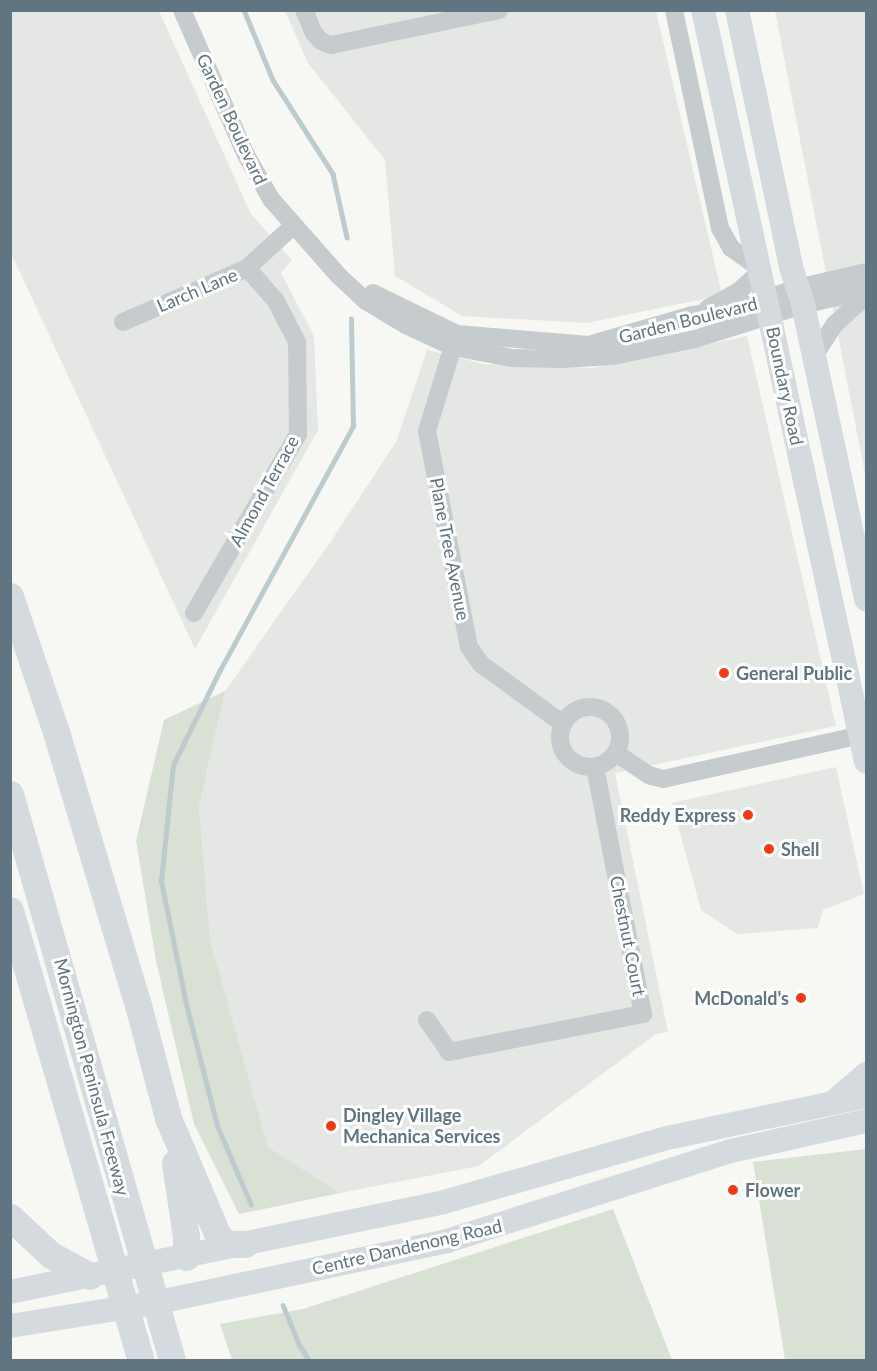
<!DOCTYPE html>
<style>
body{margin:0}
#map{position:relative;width:877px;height:1371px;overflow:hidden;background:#f7f7f4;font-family:Lato,sans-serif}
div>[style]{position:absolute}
.built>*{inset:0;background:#e5e7e5}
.green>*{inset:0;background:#d9e0d4}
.stream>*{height:4.5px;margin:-2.25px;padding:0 2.25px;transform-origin:2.25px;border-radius:2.25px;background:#bccbce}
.minor>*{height:18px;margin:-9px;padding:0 9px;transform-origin:9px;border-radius:9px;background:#c6cbce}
.minor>.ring{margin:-9px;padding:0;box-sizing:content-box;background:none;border:18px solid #c6cbce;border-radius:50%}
.major>*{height:24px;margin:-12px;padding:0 12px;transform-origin:12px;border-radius:12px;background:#d5dade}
.highway>*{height:27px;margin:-13.5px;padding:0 13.5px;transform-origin:13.5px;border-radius:13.5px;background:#d5dade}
.dots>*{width:16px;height:16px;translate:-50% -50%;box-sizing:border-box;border:3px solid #fff;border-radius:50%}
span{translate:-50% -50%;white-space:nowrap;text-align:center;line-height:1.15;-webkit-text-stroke:6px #fff;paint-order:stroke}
.street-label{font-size:18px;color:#5f7582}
.poi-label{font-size:18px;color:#5f7582;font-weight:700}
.left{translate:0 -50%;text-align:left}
.right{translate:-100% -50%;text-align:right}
.frame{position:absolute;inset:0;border:12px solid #5f7582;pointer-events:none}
</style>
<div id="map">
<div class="built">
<div style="clip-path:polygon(10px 11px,159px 11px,251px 214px,292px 260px,281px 273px,314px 336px,318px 430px,195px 649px,11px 253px)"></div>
<div style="clip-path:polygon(285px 11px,656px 11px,722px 295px,587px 323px,462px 316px,395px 276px,385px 160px,308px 63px)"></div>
<div style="clip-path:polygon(775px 11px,866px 11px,866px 479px)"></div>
<div style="clip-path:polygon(747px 336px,836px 726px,615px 773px,668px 1032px,656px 1034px,479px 1166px,340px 1193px,268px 1147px,210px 939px,199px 807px,225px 691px,331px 541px,396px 442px,427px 350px,484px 364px,593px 368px)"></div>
<div style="clip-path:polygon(836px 767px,864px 894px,823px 910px,818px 928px,737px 934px,701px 910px,672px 803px)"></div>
</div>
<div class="green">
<div style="clip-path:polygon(225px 691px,199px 807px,210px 939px,268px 1147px,340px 1193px,239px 1214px,194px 1124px,156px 961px,136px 841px,164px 720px)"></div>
<div style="clip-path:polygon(866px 1149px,866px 1360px,785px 1360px,753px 1162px)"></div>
<div style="clip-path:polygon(613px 1209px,672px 1360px,232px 1360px,220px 1324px,303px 1309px)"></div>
</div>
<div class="stream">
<div style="left:244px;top:10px;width:76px;rotate:67.5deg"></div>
<div style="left:273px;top:80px;width:112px;rotate:57.4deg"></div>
<div style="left:333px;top:174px;width:65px;rotate:77.5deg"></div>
<div style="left:251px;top:1205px;width:86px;rotate:-113.3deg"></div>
<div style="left:217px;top:1126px;width:126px;rotate:-104.3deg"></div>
<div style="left:186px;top:1004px;width:126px;rotate:-101.5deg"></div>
<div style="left:161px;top:881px;width:117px;rotate:-84.1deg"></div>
<div style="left:173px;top:765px;width:106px;rotate:-63.7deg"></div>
<div style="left:220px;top:670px;width:278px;rotate:-61.4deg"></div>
<div style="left:353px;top:426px;width:107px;rotate:-91.1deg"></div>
<div style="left:283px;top:1305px;width:42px;rotate:67.7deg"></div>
<div style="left:299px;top:1344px;width:19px;rotate:58deg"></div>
</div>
<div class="minor">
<div style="left:182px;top:10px;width:158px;rotate:66.2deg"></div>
<div style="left:246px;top:155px;width:51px;rotate:60.4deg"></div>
<div style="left:271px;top:199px;width:103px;rotate:48.6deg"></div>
<div style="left:339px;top:276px;width:37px;rotate:43deg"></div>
<div style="left:366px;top:301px;width:47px;rotate:31deg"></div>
<div style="left:406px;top:325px;width:52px;rotate:25.1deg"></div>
<div style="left:453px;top:347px;width:60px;rotate:10.6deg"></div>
<div style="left:512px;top:358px;width:50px;rotate:1.1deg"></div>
<div style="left:562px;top:359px;width:51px;rotate:-3.4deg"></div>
<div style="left:613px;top:356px;width:84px;rotate:-11.7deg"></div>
<div style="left:695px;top:339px;width:113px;rotate:-17.5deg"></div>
<div style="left:803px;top:305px;width:65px;rotate:-13.4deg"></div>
<div style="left:304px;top:10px;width:25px;rotate:67deg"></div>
<div style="left:314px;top:33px;width:11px;rotate:49deg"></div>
<div style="left:321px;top:41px;width:11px;rotate:22deg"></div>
<div style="left:331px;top:45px;width:172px;rotate:-11.8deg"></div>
<div style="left:674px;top:10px;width:223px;rotate:78.1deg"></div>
<div style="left:720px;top:228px;width:23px;rotate:61deg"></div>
<div style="left:731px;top:248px;width:32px;rotate:35deg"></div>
<div style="left:373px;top:293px;width:93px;rotate:26deg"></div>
<div style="left:457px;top:334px;width:132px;rotate:4.8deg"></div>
<div style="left:589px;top:345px;width:107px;rotate:-16.2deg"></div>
<div style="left:692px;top:315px;width:45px;rotate:-7.6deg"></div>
<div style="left:737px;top:309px;width:64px;rotate:-19.3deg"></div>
<div style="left:797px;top:288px;width:71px;rotate:-13.1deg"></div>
<div style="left:708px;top:308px;width:35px;rotate:-29deg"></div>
<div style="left:739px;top:291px;width:27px;rotate:-42deg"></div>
<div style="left:123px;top:322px;width:135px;rotate:-23.5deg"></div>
<div style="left:247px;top:268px;width:62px;rotate:-42.4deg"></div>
<div style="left:456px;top:336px;width:99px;rotate:107deg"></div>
<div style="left:427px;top:431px;width:220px;rotate:79deg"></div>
<div style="left:469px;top:647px;width:21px;rotate:55deg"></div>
<div style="left:481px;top:664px;width:100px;rotate:36.1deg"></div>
<div style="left:814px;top:356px;width:38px;rotate:-57deg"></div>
<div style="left:835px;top:324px;width:42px;rotate:-42.1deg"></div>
<div style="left:194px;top:613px;width:207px;rotate:-59.8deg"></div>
<div style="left:298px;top:434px;width:92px;rotate:-90.6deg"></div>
<div style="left:297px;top:342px;width:46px;rotate:-117.1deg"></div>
<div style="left:276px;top:301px;width:44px;rotate:-131.3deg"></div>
<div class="ring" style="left:560px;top:707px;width:42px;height:42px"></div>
<div style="left:616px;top:753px;width:40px;rotate:34deg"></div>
<div style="left:649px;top:775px;width:15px;rotate:16deg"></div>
<div style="left:663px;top:779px;width:208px;rotate:-12.5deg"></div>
<div style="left:427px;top:1020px;width:39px;rotate:55deg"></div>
<div style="left:449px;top:1052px;width:198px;rotate:-11.1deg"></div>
<div style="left:643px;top:1014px;width:252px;rotate:-101deg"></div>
</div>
<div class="major">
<div style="left:703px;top:10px;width:769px;rotate:77.77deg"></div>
<div style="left:737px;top:10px;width:263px;rotate:78.1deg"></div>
<div style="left:791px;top:267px;width:40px;rotate:72deg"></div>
<div style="left:803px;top:305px;width:301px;rotate:77.9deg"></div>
<div style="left:835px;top:1101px;width:41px;rotate:-41.1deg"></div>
<div style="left:10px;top:1292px;width:443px;rotate:-11.7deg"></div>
<div style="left:444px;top:1202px;width:232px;rotate:-16deg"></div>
<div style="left:667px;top:1138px;width:203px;rotate:-11.9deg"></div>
<div style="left:10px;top:1326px;width:146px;rotate:-9.1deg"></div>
<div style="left:154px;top:1303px;width:299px;rotate:-11.9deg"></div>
<div style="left:447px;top:1241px;width:298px;rotate:-17.6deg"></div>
<div style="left:731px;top:1151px;width:138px;rotate:-12.5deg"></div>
</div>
<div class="highway">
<div style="left:10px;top:596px;width:144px;rotate:71.3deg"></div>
<div style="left:56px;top:732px;width:285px;rotate:73.3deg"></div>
<div style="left:138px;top:1005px;width:117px;rotate:75.1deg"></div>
<div style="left:168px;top:1118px;width:128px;rotate:67deg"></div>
<div style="left:218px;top:1236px;width:13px;rotate:39deg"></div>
<div style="left:228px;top:1244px;width:17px"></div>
<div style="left:10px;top:794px;width:589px;rotate:74.03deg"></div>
<div style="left:10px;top:910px;width:469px;rotate:73.8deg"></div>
<div style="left:175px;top:1163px;width:75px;rotate:81.5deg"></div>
<div style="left:186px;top:1237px;width:20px;rotate:90deg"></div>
<div style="left:10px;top:1217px;width:56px;rotate:42.8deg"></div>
<div style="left:51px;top:1255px;width:44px;rotate:28.3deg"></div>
</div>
<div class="dots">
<div style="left:724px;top:673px;background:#f33b18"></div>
<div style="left:748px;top:815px;background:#f33b18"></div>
<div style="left:769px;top:849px;background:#f33b18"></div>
<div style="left:801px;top:998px;background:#f33b18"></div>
<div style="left:331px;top:1126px;background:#f33b18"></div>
<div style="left:733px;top:1190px;background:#f33b18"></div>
</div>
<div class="street-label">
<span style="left:232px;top:119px;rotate:65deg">Garden Boulevard</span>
<span style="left:197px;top:290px;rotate:-23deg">Larch Lane</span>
<span style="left:688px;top:320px;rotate:-14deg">Garden Boulevard</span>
<span style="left:785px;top:386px;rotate:78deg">Boundary Road</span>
<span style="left:264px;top:491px;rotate:-61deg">Almond Terrace</span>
<span style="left:450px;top:549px;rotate:79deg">Plane Tree Avenue</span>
<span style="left:628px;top:936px;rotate:79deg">Chestnut Court</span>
<span style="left:92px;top:1077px;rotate:75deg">Mornington Peninsula Freeway</span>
<span style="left:407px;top:1247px;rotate:-13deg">Centre Dandenong Road</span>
</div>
<div class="poi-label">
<span class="left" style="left:736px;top:673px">General Public</span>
<span class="right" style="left:736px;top:815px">Reddy Express</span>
<span class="left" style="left:781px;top:849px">Shell</span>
<span class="right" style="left:789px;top:998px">McDonald's</span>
<span class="left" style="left:343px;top:1126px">Dingley Village<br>Mechanica Services</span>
<span class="left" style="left:745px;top:1190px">Flower</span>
</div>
<div class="frame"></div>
</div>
